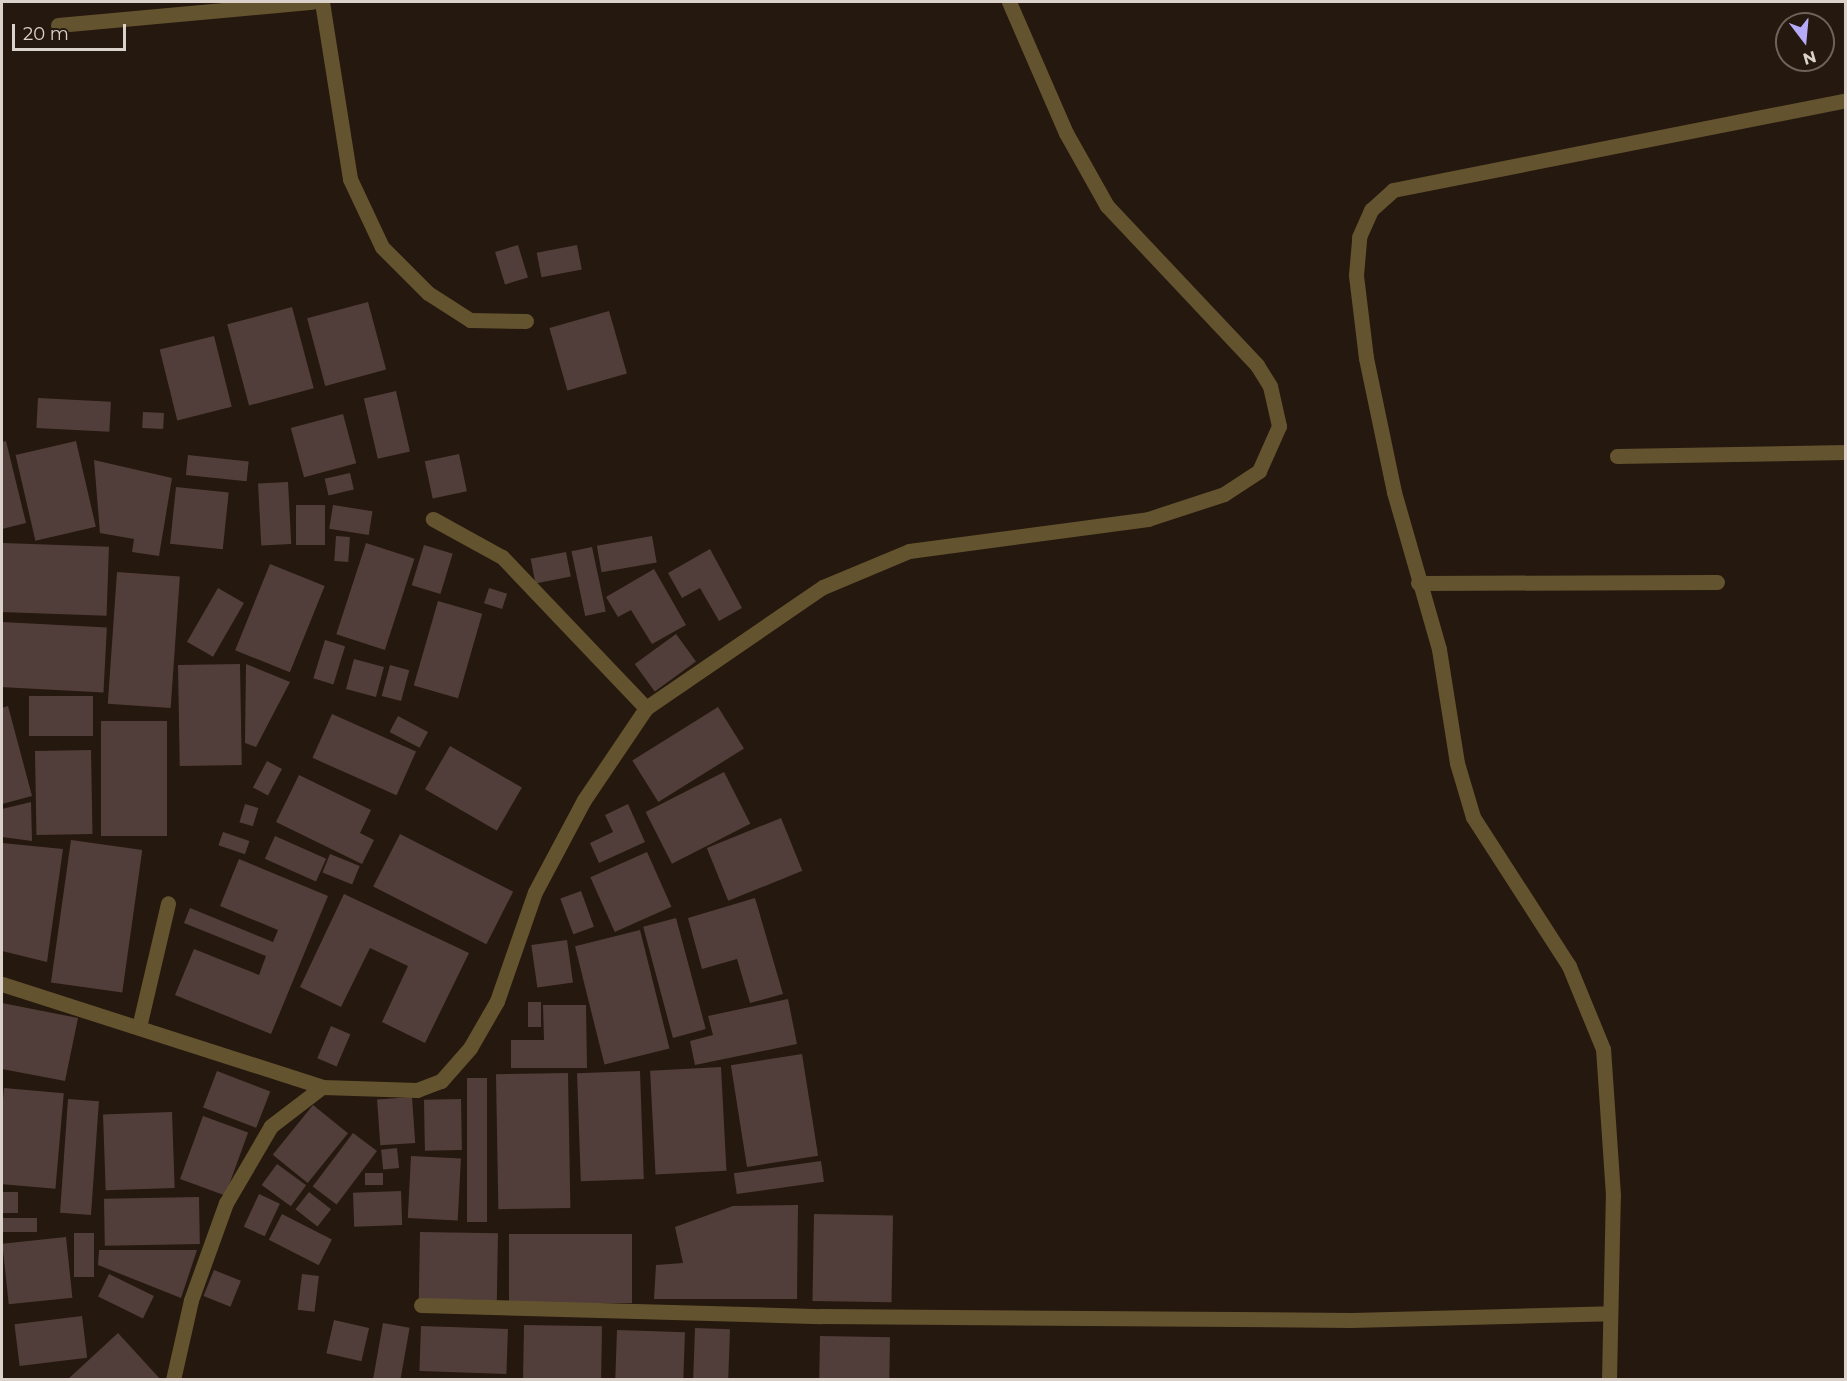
<!DOCTYPE html>
<style>
body{margin:0}
#map{position:relative;width:1847px;height:1381px;overflow:hidden;background:#25180e;font-family:Montserrat,sans-serif}
div>[style]{position:absolute}
.building>*{inset:0;background:#513e3a;transform-origin:0 0}
.street>*{height:15px;margin:-7.5px;padding:0 7.5px;transform-origin:7.5px;border-radius:7.5px;background:#64532f}
span{translate:-50% -50%;white-space:nowrap;text-align:center;line-height:1.15;-webkit-text-stroke:6px #25180e;paint-order:stroke}
.frame{position:absolute;inset:0;border:3px solid #dbd2cb;pointer-events:none}
.north{position:absolute;left:1775px;top:12px;width:60px;height:60px;box-sizing:border-box;background:#25180e;border:2px solid #6e625a;border-radius:50%;rotate:164deg;font-size:16px;font-weight:700;line-height:24px;text-align:center;color:#dbd2cb}
.north::after{content:'';display:block;margin:auto;width:21px;height:27px;background:#b6abf8;clip-path:polygon(50% 0,100% 100%,50% 72%,0 100%)}
.scale{position:absolute;left:12px;top:24px;width:114px;height:27px;box-sizing:border-box;border:3px solid #dbd2cb;border-top:0;padding-left:8px;font-size:18px;line-height:21px;white-space:nowrap;color:#dbd2cb;-webkit-text-stroke:4px #25180e;paint-order:stroke}
</style>
<div id="map">
<div class="building">
<div style="left:518px;top:245px;width:34px;height:24px;rotate:73deg"></div>
<div style="left:577px;top:245px;width:25px;height:41px;rotate:79deg"></div>
<div style="left:368px;top:302px;width:70px;height:63px;rotate:75deg"></div>
<div style="left:292px;top:307px;width:84px;height:67px;rotate:75deg"></div>
<div style="left:609px;top:311px;width:65px;height:62px;rotate:74deg"></div>
<div style="left:214px;top:336px;width:73px;height:56px;rotate:76deg"></div>
<div style="left:396px;top:391px;width:62px;height:33px;rotate:77deg"></div>
<div style="left:38px;top:398px;width:73px;height:30px;rotate:3deg"></div>
<div style="left:143px;top:412px;width:21px;height:16px;rotate:3deg"></div>
<div style="left:343px;top:414px;width:51px;height:54px;rotate:75deg"></div>
<div style="clip-path:polygon(6px 441px,26px 523px,2px 529px,2px 442px)"></div>
<div style="left:76px;top:441px;width:88px;height:62px;rotate:77deg"></div>
<div style="left:459px;top:454px;width:38px;height:35px;rotate:78deg"></div>
<div style="left:188px;top:455px;width:61px;height:20px;rotate:6deg"></div>
<div style="clip-path:polygon(94px 460px,172px 478px,159px 556px,132px 552px,134px 539px,100px 533px)"></div>
<div style="left:350px;top:473px;width:17px;height:26px;rotate:77deg"></div>
<div style="left:288px;top:482px;width:62px;height:30px;rotate:87deg"></div>
<div style="left:176px;top:487px;width:53px;height:57px;rotate:6deg"></div>
<div style="left:296px;top:505px;width:29px;height:40px"></div>
<div style="left:333px;top:505px;width:40px;height:24px;rotate:9deg"></div>
<div style="left:336px;top:536px;width:14px;height:25px;rotate:4deg"></div>
<div style="left:652px;top:536px;width:27px;height:56px;rotate:80deg"></div>
<div style="left:3px;top:543px;width:106px;height:69px;rotate:2deg"></div>
<div style="left:366px;top:543px;width:51px;height:96px;rotate:18deg"></div>
<div style="left:424px;top:545px;width:30px;height:42px;rotate:17deg"></div>
<div style="left:592px;top:547px;width:66px;height:21px;rotate:78deg"></div>
<div style="clip-path:polygon(710px 549px,742px 608px,719px 621px,700px 588px,682px 598px,668px 573px)"></div>
<div style="left:566px;top:552px;width:25px;height:36px;rotate:79deg"></div>
<div style="left:270px;top:564px;width:59px;height:93px;rotate:22deg"></div>
<div style="clip-path:polygon(654px 569px,686px 625px,652px 644px,631px 610px,618px 617px,606px 597px)"></div>
<div style="left:117px;top:572px;width:63px;height:132px;rotate:4deg"></div>
<div style="left:218px;top:588px;width:30px;height:62px;rotate:30deg"></div>
<div style="left:489px;top:588px;width:19px;height:16px;rotate:18deg"></div>
<div style="left:438px;top:601px;width:46px;height:88px;rotate:16deg"></div>
<div style="left:2px;top:622px;width:105px;height:65px;rotate:3deg"></div>
<div style="left:676px;top:634px;width:34px;height:51px;rotate:54deg"></div>
<div style="left:325px;top:640px;width:21px;height:40px;rotate:17deg"></div>
<div style="left:354px;top:659px;width:31px;height:31px;rotate:15deg"></div>
<div style="left:240px;top:664px;width:101px;height:62px;rotate:89deg"></div>
<div style="clip-path:polygon(246px 664px,290px 682px,256px 747px,245px 743px)"></div>
<div style="left:390px;top:665px;width:20px;height:32px;rotate:15deg"></div>
<div style="left:93px;top:696px;width:40px;height:64px;rotate:90deg"></div>
<div style="clip-path:polygon(8px 706px,32px 796px,2px 804px,2px 708px)"></div>
<div style="left:718px;top:707px;width:49px;height:101px;rotate:58deg"></div>
<div style="left:332px;top:714px;width:92px;height:48px;rotate:24deg"></div>
<div style="left:398px;top:716px;width:34px;height:18px;rotate:28deg"></div>
<div style="left:101px;top:721px;width:66px;height:115px"></div>
<div style="left:450px;top:746px;width:83px;height:50px;rotate:30deg"></div>
<div style="left:91px;top:750px;width:84px;height:56px;rotate:89deg"></div>
<div style="left:267px;top:761px;width:17px;height:30px;rotate:28deg"></div>
<div style="left:724px;top:772px;width:58px;height:88px;rotate:63deg"></div>
<div style="clip-path:polygon(299px 775px,371px 810px,360px 833px,374px 840px,362px 864px,276px 822px)"></div>
<div style="clip-path:polygon(31px 802px,32px 841px,2px 837px,2px 809px)"></div>
<div style="left:245px;top:804px;width:14px;height:19px;rotate:17deg"></div>
<div style="clip-path:polygon(628px 804px,645px 842px,599px 863px,590px 843px,613px 832px,605px 815px)"></div>
<div style="left:781px;top:818px;width:57px;height:80px;rotate:68deg"></div>
<div style="left:223px;top:832px;width:28px;height:14px;rotate:19deg"></div>
<div style="left:400px;top:834px;width:127px;height:59px;rotate:27deg"></div>
<div style="left:275px;top:836px;width:56px;height:25px;rotate:24deg"></div>
<div style="left:71px;top:840px;width:72px;height:144px;rotate:8deg"></div>
<div style="clip-path:polygon(2px 843px,63px 849px,47px 962px,2px 951px)"></div>
<div style="left:647px;top:852px;width:60px;height:62px;rotate:66deg"></div>
<div style="left:330px;top:854px;width:32px;height:20px;rotate:22deg"></div>
<div style="clip-path:polygon(239px 859px,328px 896px,271px 1034px,175px 995px,194px 949px,259px 975px,266px 956px,184px 923px,190px 908px,273px 942px,278px 930px,220px 906px)"></div>
<div style="left:581px;top:891px;width:38px;height:22px;rotate:70deg"></div>
<div style="clip-path:polygon(344px 894px,469px 953px,425px 1043px,382px 1022px,408px 966px,370px 948px,341px 1007px,300px 987px)"></div>
<div style="clip-path:polygon(755px 898px,783px 994px,750px 1003px,737px 959px,702px 969px,688px 918px)"></div>
<div style="left:676px;top:918px;width:115px;height:34px;rotate:75deg"></div>
<div style="left:640px;top:930px;width:122px;height:67px;rotate:76deg"></div>
<div style="left:567px;top:940px;width:43px;height:36px;rotate:82deg"></div>
<div style="clip-path:polygon(788px 999px,797px 1044px,695px 1065px,690px 1041px,713px 1035px,708px 1016px)"></div>
<div style="left:541px;top:1002px;width:25px;height:13px;rotate:90deg"></div>
<div style="clip-path:polygon(2px 1003px,78px 1018px,65px 1081px,2px 1069px)"></div>
<div style="clip-path:polygon(543px 1005px,586px 1005px,587px 1068px,511px 1068px,511px 1040px,544px 1040px)"></div>
<div style="left:331px;top:1026px;width:21px;height:35px;rotate:23deg"></div>
<div style="left:802px;top:1054px;width:103px;height:72px;rotate:81deg"></div>
<div style="left:721px;top:1067px;width:104px;height:71px;rotate:87deg"></div>
<div style="left:217px;top:1071px;width:57px;height:39px;rotate:21deg"></div>
<div style="left:640px;top:1071px;width:108px;height:63px;rotate:88deg"></div>
<div style="left:568px;top:1073px;width:135px;height:72px;rotate:89deg"></div>
<div style="left:467px;top:1078px;width:20px;height:144px"></div>
<div style="left:4px;top:1088px;width:60px;height:96px;rotate:5deg"></div>
<div style="left:412px;top:1097px;width:46px;height:35px;rotate:86deg"></div>
<div style="left:68px;top:1099px;width:31px;height:114px;rotate:4deg"></div>
<div style="left:461px;top:1099px;width:51px;height:37px;rotate:89deg"></div>
<div style="left:313px;top:1105px;width:45px;height:64px;rotate:39deg"></div>
<div style="left:172px;top:1112px;width:76px;height:69px;rotate:88deg"></div>
<div style="left:203px;top:1116px;width:48px;height:67px;rotate:20deg"></div>
<div style="left:353px;top:1133px;width:30px;height:67px;rotate:37deg"></div>
<div style="left:397px;top:1148px;width:20px;height:16px;rotate:84deg"></div>
<div style="left:411px;top:1156px;width:50px;height:62px;rotate:3deg"></div>
<div style="left:821px;top:1161px;width:21px;height:88px;rotate:82deg"></div>
<div style="left:277px;top:1164px;width:36px;height:26px;rotate:36deg"></div>
<div style="left:383px;top:1173px;width:12px;height:18px;rotate:90deg"></div>
<div style="left:401px;top:1191px;width:34px;height:48px;rotate:88deg"></div>
<div style="left:2px;top:1192px;width:16px;height:21px"></div>
<div style="left:309px;top:1192px;width:28px;height:22px;rotate:38deg"></div>
<div style="left:259px;top:1194px;width:23px;height:36px;rotate:25deg"></div>
<div style="left:199px;top:1197px;width:47px;height:95px;rotate:89deg"></div>
<div style="clip-path:polygon(798px 1205px,797px 1299px,654px 1299px,656px 1265px,683px 1263px,675px 1227px,733px 1206px)"></div>
<div style="left:282px;top:1214px;width:56px;height:29px;rotate:27deg"></div>
<div style="left:814px;top:1214px;width:79px;height:87px;rotate:1deg"></div>
<div style="left:2px;top:1218px;width:35px;height:14px"></div>
<div style="left:420px;top:1232px;width:78px;height:67px;rotate:1deg"></div>
<div style="left:74px;top:1233px;width:20px;height:44px"></div>
<div style="left:509px;top:1234px;width:123px;height:69px"></div>
<div style="left:66px;top:1237px;width:61px;height:64px;rotate:84deg"></div>
<div style="clip-path:polygon(99px 1250px,197px 1250px,181px 1298px,98px 1265px)"></div>
<div style="left:214px;top:1270px;width:29px;height:28px;rotate:22deg"></div>
<div style="left:109px;top:1274px;width:50px;height:25px;rotate:26deg"></div>
<div style="left:302px;top:1274px;width:17px;height:36px;rotate:7deg"></div>
<div style="left:82px;top:1316px;width:42px;height:68px;rotate:83deg"></div>
<div style="left:334px;top:1320px;width:36px;height:34px;rotate:13deg"></div>
<div style="left:383px;top:1323px;width:27px;height:58px;rotate:10deg"></div>
<div style="left:524px;top:1325px;width:78px;height:55px;rotate:1deg"></div>
<div style="left:421px;top:1326px;width:87px;height:45px;rotate:2deg"></div>
<div style="left:695px;top:1328px;width:35px;height:52px;rotate:2deg"></div>
<div style="left:617px;top:1330px;width:68px;height:50px;rotate:2deg"></div>
<div style="clip-path:polygon(118px 1333px,161px 1380px,67px 1380px)"></div>
<div style="left:820px;top:1336px;width:70px;height:44px;rotate:1deg"></div>
</div>
<div class="street">
<div style="left:322px;top:2px;width:179px;rotate:81deg"></div>
<div style="left:350px;top:179px;width:75px;rotate:64.8deg"></div>
<div style="left:382px;top:247px;width:65px;rotate:45deg"></div>
<div style="left:428px;top:293px;width:50px;rotate:32.7deg"></div>
<div style="left:470px;top:320px;width:56px;rotate:1deg"></div>
<div style="left:58px;top:25px;width:255px;rotate:-5.2deg"></div>
<div style="left:1617px;top:456px;width:229px;rotate:-1deg"></div>
<div style="left:1418px;top:583px;width:299px;rotate:-0.2deg"></div>
<div style="left:646px;top:708px;width:214px;rotate:-34.4deg"></div>
<div style="left:823px;top:587px;width:93px;rotate:-22.7deg"></div>
<div style="left:909px;top:551px;width:241px;rotate:-7.6deg"></div>
<div style="left:1148px;top:519px;width:80px;rotate:-18.2deg"></div>
<div style="left:1224px;top:494px;width:42px;rotate:-33.3deg"></div>
<div style="left:1259px;top:471px;width:49px;rotate:-66deg"></div>
<div style="left:1279px;top:426px;width:41px;rotate:-102.7deg"></div>
<div style="left:1270px;top:386px;width:25px;rotate:-122deg"></div>
<div style="left:1257px;top:365px;width:219px;rotate:-133.3deg"></div>
<div style="left:1107px;top:206px;width:84px;rotate:-119.3deg"></div>
<div style="left:1066px;top:133px;width:143px;rotate:-113.5deg"></div>
<div style="left:2px;top:984px;width:336px;rotate:17.8deg"></div>
<div style="left:139px;top:1027px;width:127px;rotate:-76.8deg"></div>
<div style="left:421px;top:1305px;width:401px;rotate:1.6deg"></div>
<div style="left:822px;top:1316px;width:529px;rotate:0.43deg"></div>
<div style="left:1351px;top:1320px;width:259px;rotate:-1.5deg"></div>
<div style="left:173px;top:1380px;width:82px;rotate:-77.3deg"></div>
<div style="left:191px;top:1300px;width:103px;rotate:-70.2deg"></div>
<div style="left:226px;top:1203px;width:89px;rotate:-59.7deg"></div>
<div style="left:271px;top:1126px;width:64px;rotate:-37.4deg"></div>
<div style="left:322px;top:1087px;width:95px;rotate:1.8deg"></div>
<div style="left:417px;top:1090px;width:26px;rotate:-21deg"></div>
<div style="left:441px;top:1081px;width:44px;rotate:-48.7deg"></div>
<div style="left:470px;top:1048px;width:54px;rotate:-60.1deg"></div>
<div style="left:497px;top:1001px;width:115px;rotate:-70.8deg"></div>
<div style="left:535px;top:892px;width:104px;rotate:-62deg"></div>
<div style="left:584px;top:800px;width:111px;rotate:-56deg"></div>
<div style="left:646px;top:708px;width:209px;rotate:-133.6deg"></div>
<div style="left:502px;top:557px;width:79px;rotate:-151.2deg"></div>
<div style="left:1609px;top:1380px;width:185px;rotate:-88.8deg"></div>
<div style="left:1613px;top:1195px;width:146px;rotate:-93.9deg"></div>
<div style="left:1603px;top:1049px;width:90px;rotate:-112.3deg"></div>
<div style="left:1569px;top:966px;width:177px;rotate:-122.8deg"></div>
<div style="left:1473px;top:817px;width:56px;rotate:-106.5deg"></div>
<div style="left:1457px;top:763px;width:115px;rotate:-99deg"></div>
<div style="left:1439px;top:649px;width:163px;rotate:-106deg"></div>
<div style="left:1394px;top:492px;width:137px;rotate:-101.8deg"></div>
<div style="left:1366px;top:358px;width:84px;rotate:-96.9deg"></div>
<div style="left:1356px;top:275px;width:38px;rotate:-85deg"></div>
<div style="left:1359px;top:237px;width:30px;rotate:-66deg"></div>
<div style="left:1371px;top:210px;width:30px;rotate:-42deg"></div>
<div style="left:1393px;top:190px;width:462px;rotate:-11.2deg"></div>
</div>
<div class="frame"></div>
<div class="north">N</div>
<div class="scale">20 m</div>
</div>
